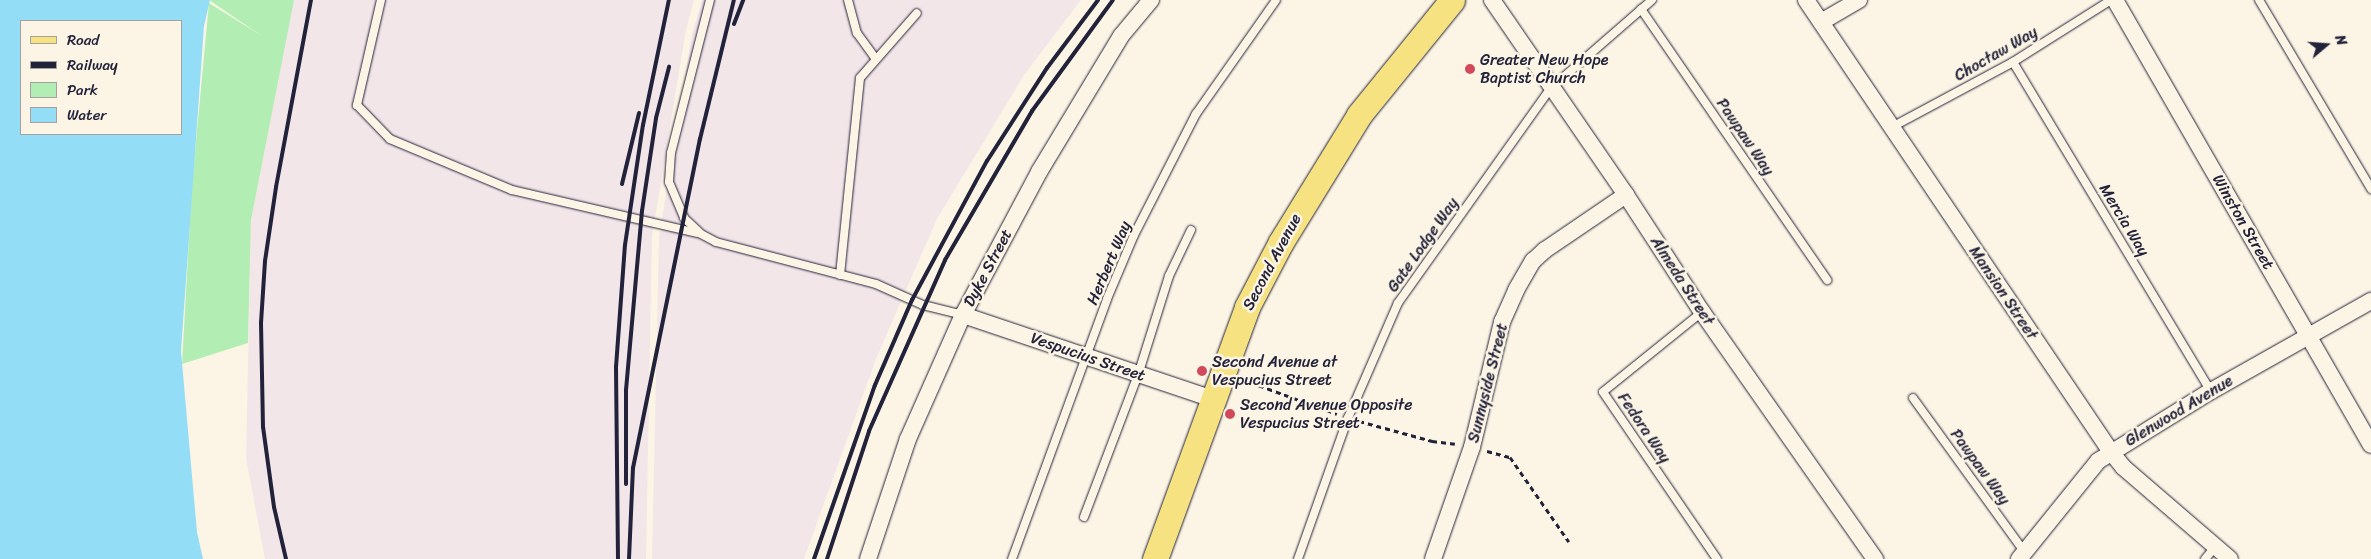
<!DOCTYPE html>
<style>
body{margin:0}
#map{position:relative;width:2371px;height:559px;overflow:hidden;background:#fcf5e5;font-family:Sriracha,sans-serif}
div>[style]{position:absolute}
.built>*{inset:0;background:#f3e6e9}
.green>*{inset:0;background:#b2eeb3}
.water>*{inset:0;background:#94ddf6}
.path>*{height:3px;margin-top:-1.5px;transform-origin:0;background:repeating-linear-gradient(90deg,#22223b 0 5px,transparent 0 9px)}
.roads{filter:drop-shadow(0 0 1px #22223b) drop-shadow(0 0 1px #22223b)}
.service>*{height:8px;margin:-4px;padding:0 4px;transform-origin:4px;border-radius:4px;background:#fcf5e5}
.minor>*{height:16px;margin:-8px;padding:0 8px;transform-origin:8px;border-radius:8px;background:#fcf5e5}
.primary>*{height:25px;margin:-12.5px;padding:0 12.5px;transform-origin:12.5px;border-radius:12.5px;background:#f6e281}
.rail>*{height:4px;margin:-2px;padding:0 2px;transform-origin:2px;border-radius:2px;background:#22223b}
.dots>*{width:14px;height:14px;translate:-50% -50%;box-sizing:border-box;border:2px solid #fcf5e5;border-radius:50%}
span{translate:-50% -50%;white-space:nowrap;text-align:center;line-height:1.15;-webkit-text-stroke:5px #fcf5e5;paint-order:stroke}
.street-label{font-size:16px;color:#22223b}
.poi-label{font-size:16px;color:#22223b}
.left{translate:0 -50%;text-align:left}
.legend{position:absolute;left:20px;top:20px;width:162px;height:115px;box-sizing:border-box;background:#fcf5e5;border:1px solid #a5a1a1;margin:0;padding:6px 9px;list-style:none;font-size:15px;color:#22223b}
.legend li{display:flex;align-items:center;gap:10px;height:25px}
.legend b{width:25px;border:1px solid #a5a1a1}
.north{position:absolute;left:2301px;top:20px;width:50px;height:50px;-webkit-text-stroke:4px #fcf5e5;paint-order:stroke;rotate:72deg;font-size:14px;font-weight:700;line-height:20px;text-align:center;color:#22223b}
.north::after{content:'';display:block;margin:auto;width:18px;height:22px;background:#22223b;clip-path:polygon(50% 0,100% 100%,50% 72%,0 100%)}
</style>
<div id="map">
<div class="built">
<div style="clip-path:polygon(293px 0,694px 0,686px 30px,652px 237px,646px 559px,265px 559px,246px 458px,251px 220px)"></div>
<div style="clip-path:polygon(702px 0,1081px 0,1024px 75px,937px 219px,876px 359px,804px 559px,652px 559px,659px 237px,692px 34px)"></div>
</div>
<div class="green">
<div style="clip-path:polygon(209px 0,294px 0,251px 220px,248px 343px,182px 364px,192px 184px,209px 3px,262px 36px)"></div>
</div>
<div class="water">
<div style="clip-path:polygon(evenodd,0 0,210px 0,204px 26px,181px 351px,197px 532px,203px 559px,0 559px,0 0,21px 21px,181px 21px,181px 134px,21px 134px,21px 21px)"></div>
</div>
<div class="path">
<div style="left:1242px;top:379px;width:101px;rotate:20.2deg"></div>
<div style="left:1359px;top:421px;width:76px;rotate:15.3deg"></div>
<div style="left:1432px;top:441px;width:23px;rotate:7deg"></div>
<div style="left:1487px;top:451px;width:24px;rotate:15deg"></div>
<div style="left:1510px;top:457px;width:103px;rotate:55.2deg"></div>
</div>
<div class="roads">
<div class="service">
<div style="left:381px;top:0;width:108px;rotate:102.9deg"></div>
<div style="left:357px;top:105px;width:47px;rotate:45.9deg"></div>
<div style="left:390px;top:139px;width:132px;rotate:22.7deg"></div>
<div style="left:512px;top:190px;width:190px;rotate:13.1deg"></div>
<div style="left:710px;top:0;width:158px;rotate:104.3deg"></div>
<div style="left:671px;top:153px;width:29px;rotate:94deg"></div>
<div style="left:669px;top:182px;width:39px;rotate:67deg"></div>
<div style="left:684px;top:218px;width:23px;rotate:43deg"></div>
<div style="left:701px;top:234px;width:17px;rotate:28deg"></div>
<div style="left:716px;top:242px;width:165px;rotate:14.7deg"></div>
<div style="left:876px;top:284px;width:51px;rotate:24.1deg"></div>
<div style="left:923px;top:305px;width:41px;rotate:14deg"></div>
<div style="left:848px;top:0;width:34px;rotate:75deg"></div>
<div style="left:857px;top:33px;width:31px;rotate:54deg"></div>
<div style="left:2259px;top:0;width:220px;rotate:59.3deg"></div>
<div style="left:1641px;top:9px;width:329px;rotate:55.5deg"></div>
<div style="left:2013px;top:62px;width:384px;rotate:59deg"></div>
<div style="left:1892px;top:127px;width:137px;rotate:-28.2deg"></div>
<div style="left:2013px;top:62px;width:116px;rotate:-32.3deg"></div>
<div style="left:840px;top:275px;width:198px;rotate:-84.2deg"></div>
<div style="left:860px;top:78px;width:86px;rotate:-48.8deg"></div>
<div style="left:1702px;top:312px;width:127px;rotate:141.1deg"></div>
<div style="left:1603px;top:392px;width:202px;rotate:55.7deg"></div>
<div style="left:1913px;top:398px;width:191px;rotate:54.1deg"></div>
<div style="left:1084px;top:517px;width:152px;rotate:-69.2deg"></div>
<div style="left:1138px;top:375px;width:104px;rotate:-72.6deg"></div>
<div style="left:1169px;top:276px;width:51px;rotate:-64.4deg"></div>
<div style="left:1012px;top:559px;width:277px;rotate:-69.9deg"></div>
<div style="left:1107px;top:299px;width:69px;rotate:-67.1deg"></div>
<div style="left:1134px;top:235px;width:136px;rotate:-62.9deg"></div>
<div style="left:1196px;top:114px;width:139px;rotate:-54.9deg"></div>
<div style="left:1298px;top:559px;width:150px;rotate:-70.5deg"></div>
<div style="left:1348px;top:418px;width:125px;rotate:-66.5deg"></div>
<div style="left:1398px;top:303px;width:264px;rotate:-54.6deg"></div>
<div style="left:1551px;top:88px;width:134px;rotate:-41.1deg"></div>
<div style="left:2205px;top:559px;width:16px;rotate:-50deg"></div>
</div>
<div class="minor">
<div style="left:1492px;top:0;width:237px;rotate:55.5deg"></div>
<div style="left:1626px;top:195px;width:140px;rotate:57deg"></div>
<div style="left:1702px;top:312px;width:302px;rotate:55deg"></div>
<div style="left:1806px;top:0;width:545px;rotate:55.99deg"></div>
<div style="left:2111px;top:452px;width:19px;rotate:51deg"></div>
<div style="left:2123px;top:467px;width:141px;rotate:40.7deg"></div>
<div style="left:2115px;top:0;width:513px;rotate:60.09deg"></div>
<div style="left:1821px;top:22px;width:44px;rotate:-30.1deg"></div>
<div style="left:963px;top:315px;width:264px;rotate:18.6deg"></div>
<div style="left:868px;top:559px;width:126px;rotate:-71.6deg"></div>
<div style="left:908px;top:439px;width:136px;rotate:-66.1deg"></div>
<div style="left:963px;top:315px;width:162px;rotate:-62deg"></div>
<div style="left:1039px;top:172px;width:159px;rotate:-58.9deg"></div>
<div style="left:1121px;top:36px;width:47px;rotate:-50.2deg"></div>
<div style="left:1433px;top:559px;width:119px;rotate:-70.8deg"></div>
<div style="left:1472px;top:447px;width:129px;rotate:-76.5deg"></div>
<div style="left:1502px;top:322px;width:35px;rotate:-66deg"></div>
<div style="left:1516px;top:290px;width:34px;rotate:-60deg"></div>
<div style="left:1533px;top:261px;width:16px;rotate:-43deg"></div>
<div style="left:1545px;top:250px;width:98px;rotate:-34.2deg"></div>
<div style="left:2019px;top:559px;width:126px;rotate:-51.1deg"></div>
<div style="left:2098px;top:461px;width:133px;rotate:-31.8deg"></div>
<div style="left:2211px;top:391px;width:184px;rotate:-29.4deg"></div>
</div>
<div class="primary">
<div style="left:1155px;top:559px;width:268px;rotate:-69.9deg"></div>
<div style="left:1247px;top:307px;width:73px;rotate:-62.4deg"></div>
<div style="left:1281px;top:242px;width:149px;rotate:-58.4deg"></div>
<div style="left:1359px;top:115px;width:148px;rotate:-51deg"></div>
</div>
</div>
<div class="rail">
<div style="left:734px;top:24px;width:26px;rotate:-69deg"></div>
<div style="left:622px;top:184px;width:73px;rotate:-76.5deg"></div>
<div style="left:626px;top:484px;width:94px;rotate:-90deg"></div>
<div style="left:626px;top:390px;width:180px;rotate:-84.9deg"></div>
<div style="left:642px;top:211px;width:94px;rotate:-81.4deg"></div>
<div style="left:656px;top:118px;width:53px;rotate:-75.7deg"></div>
<div style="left:286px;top:559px;width:53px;rotate:-103deg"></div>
<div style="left:274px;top:507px;width:81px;rotate:-97.8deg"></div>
<div style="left:263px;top:427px;width:104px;rotate:-91.1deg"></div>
<div style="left:261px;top:323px;width:62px;rotate:-86.3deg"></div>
<div style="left:265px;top:261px;width:75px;rotate:-81.5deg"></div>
<div style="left:276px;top:187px;width:190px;rotate:-79.4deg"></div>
<div style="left:618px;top:559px;width:192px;rotate:-90.6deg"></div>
<div style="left:616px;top:367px;width:122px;rotate:-85.8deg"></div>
<div style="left:625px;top:245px;width:121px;rotate:-81.5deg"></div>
<div style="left:643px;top:125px;width:128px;rotate:-78.3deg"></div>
<div style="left:629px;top:559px;width:91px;rotate:-87.5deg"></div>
<div style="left:633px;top:468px;width:336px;rotate:-78.5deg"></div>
<div style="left:700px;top:139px;width:143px;rotate:-76.3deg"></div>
<div style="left:814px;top:559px;width:184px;rotate:-70.7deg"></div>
<div style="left:875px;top:385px;width:93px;rotate:-66.5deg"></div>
<div style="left:912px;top:300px;width:158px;rotate:-61.7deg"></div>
<div style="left:987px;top:161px;width:111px;rotate:-57.2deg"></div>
<div style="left:1047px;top:68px;width:85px;rotate:-53.1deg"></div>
<div style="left:827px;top:559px;width:135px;rotate:-71.8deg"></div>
<div style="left:869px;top:431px;width:187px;rotate:-66deg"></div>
<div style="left:945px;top:260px;width:173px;rotate:-59.7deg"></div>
<div style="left:1032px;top:111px;width:137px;rotate:-53.9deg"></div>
</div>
<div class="dots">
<div style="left:1470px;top:69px;background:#d1495b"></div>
<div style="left:1202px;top:371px;background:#d1495b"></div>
<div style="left:1230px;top:414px;background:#d1495b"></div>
</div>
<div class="street-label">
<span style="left:1996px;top:54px;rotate:-30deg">Choctaw Way</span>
<span style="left:1745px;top:137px;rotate:56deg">Pawpaw Way</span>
<span style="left:2124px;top:220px;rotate:59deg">Mercia Way</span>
<span style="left:2243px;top:222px;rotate:60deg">Winston Street</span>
<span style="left:1423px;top:245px;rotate:-55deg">Gate Lodge Way</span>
<span style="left:1272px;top:262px;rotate:-62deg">Second Avenue</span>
<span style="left:1109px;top:263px;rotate:-67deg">Herbert Way</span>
<span style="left:988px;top:268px;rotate:-62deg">Dyke Street</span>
<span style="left:1682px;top:281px;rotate:57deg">Almeda Street</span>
<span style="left:2003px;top:293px;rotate:56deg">Mansion Street</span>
<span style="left:1088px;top:357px;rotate:19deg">Vespucius Street</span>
<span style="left:1488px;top:383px;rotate:-76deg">Sunnyside Street</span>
<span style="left:2179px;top:411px;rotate:-31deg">Glenwood Avenue</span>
<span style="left:1644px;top:428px;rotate:56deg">Fedora Way</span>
<span style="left:1980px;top:467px;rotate:54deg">Pawpaw Way</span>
</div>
<div class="poi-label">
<span class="left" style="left:1480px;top:69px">Greater New Hope<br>Baptist Church</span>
<span class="left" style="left:1212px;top:371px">Second Avenue at<br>Vespucius Street</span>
<span class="left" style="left:1240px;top:414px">Second Avenue Opposite<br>Vespucius Street</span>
</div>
<ul class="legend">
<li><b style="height:6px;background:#f6e281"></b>Road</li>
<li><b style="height:6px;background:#22223b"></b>Railway</li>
<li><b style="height:14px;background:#b2eeb3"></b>Park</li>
<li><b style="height:14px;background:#94ddf6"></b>Water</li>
</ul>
<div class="north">N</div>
</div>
